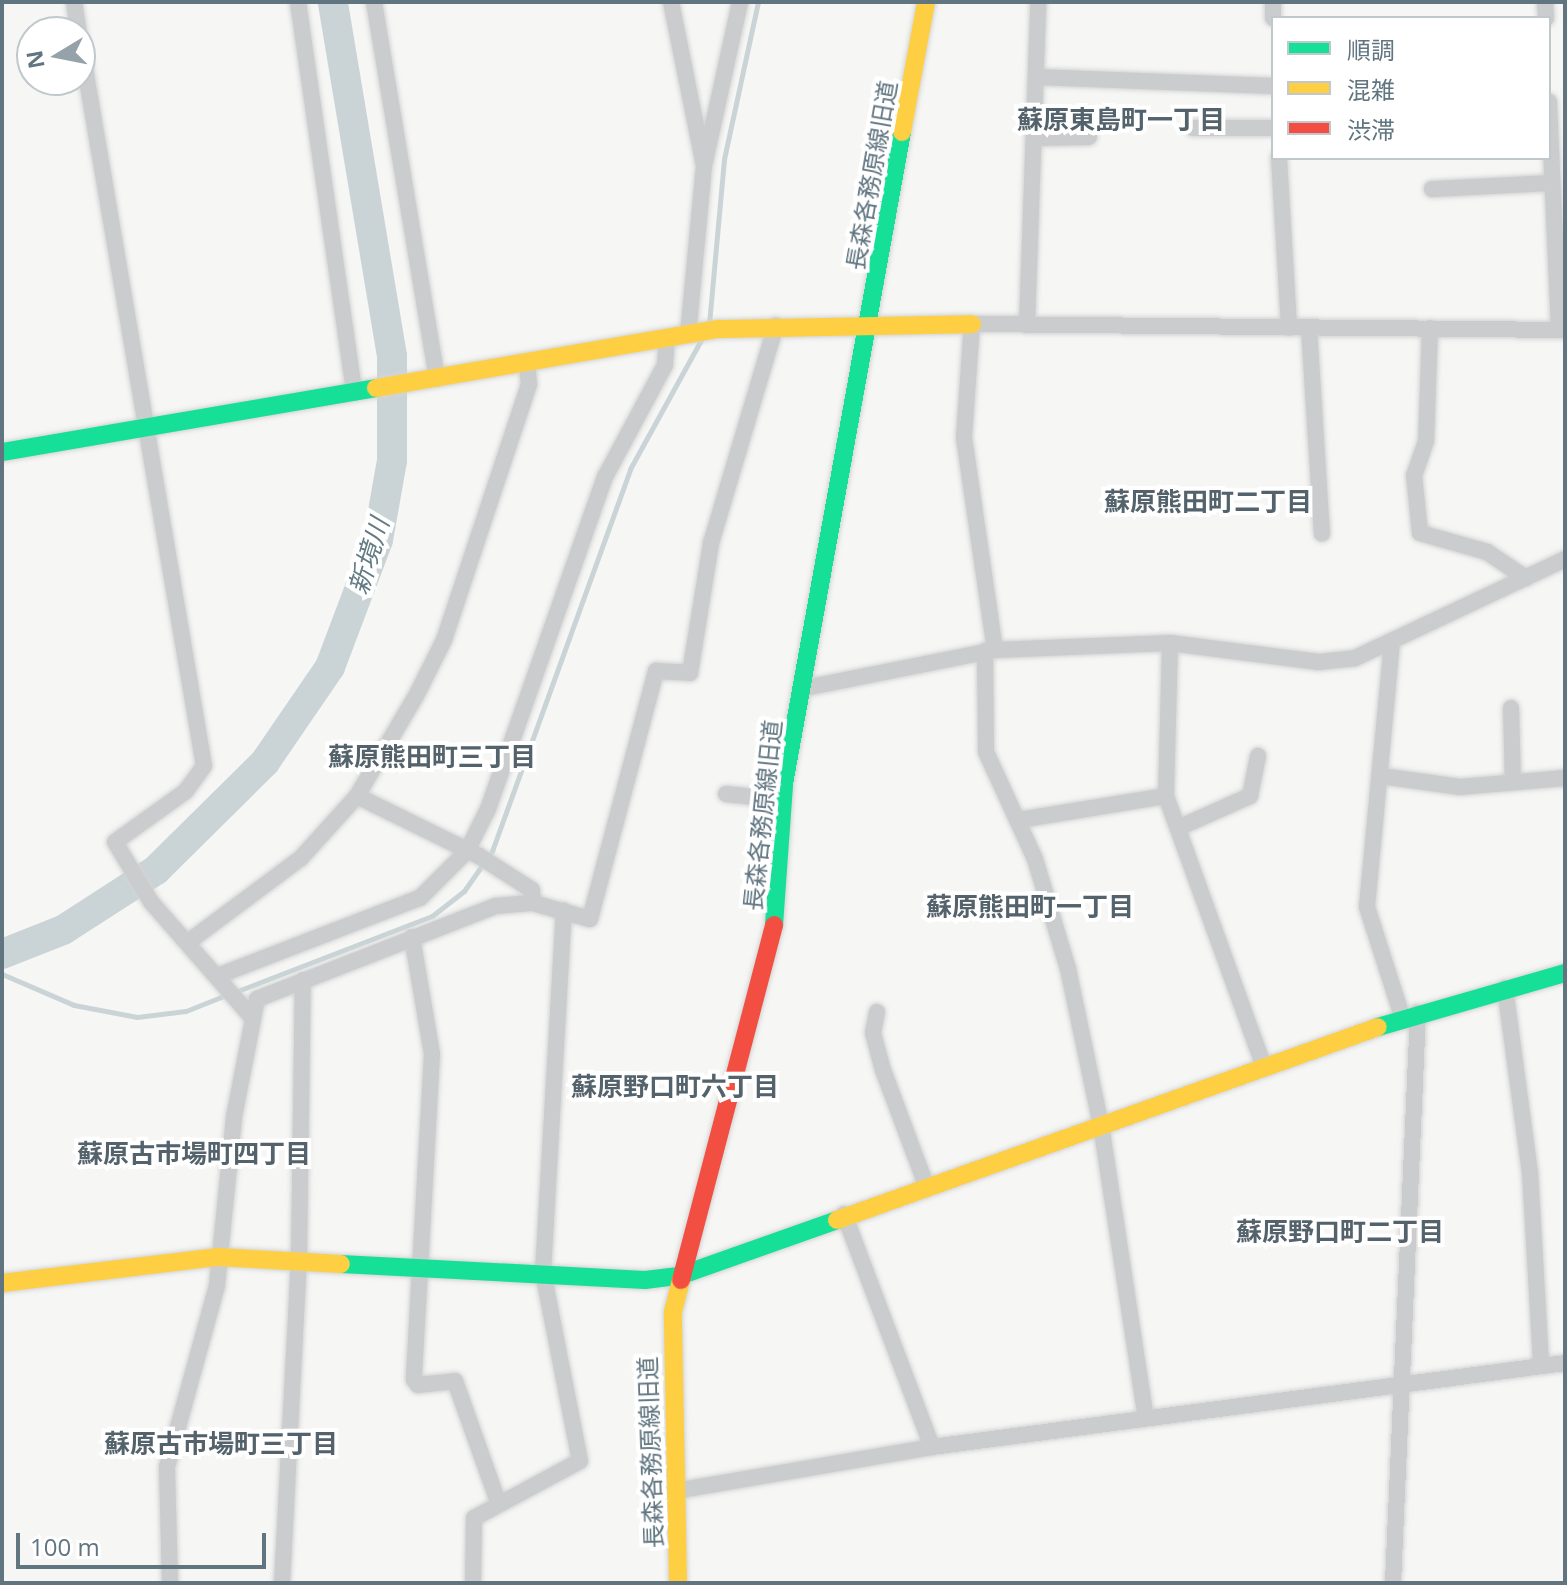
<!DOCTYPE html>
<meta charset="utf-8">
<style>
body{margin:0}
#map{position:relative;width:1567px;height:1585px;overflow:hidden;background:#f6f6f5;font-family:"Open Sans","Noto Sans JP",sans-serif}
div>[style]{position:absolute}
.stream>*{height:5px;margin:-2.5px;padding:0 2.5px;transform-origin:2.5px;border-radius:2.5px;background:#cad4d6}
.river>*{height:30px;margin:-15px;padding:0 15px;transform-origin:15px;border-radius:15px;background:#cad4d6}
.roads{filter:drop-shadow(0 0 2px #d3d4d4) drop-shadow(0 0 2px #d3d4d4)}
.street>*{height:16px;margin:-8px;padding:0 8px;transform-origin:8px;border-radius:8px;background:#cbcccd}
.fast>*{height:18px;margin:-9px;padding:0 9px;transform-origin:9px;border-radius:9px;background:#16e098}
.slow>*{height:18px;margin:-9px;padding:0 9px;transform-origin:9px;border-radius:9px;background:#ffcf43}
.jam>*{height:18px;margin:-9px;padding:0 9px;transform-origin:9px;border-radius:9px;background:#f24e42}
span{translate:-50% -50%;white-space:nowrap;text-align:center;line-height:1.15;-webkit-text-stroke:8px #fff;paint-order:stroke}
.street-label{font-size:24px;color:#617580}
.neighbourhood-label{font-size:26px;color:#53626b;font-weight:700}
.water-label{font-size:26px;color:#617b82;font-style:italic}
.frame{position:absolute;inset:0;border:4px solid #617580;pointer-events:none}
.legend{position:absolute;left:1271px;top:16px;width:280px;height:144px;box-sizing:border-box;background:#fff;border:2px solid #c0c8cc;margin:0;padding:10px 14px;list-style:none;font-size:24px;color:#617580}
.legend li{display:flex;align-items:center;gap:16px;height:40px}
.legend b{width:40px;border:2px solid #c0c8cc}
.north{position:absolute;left:16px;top:16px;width:80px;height:80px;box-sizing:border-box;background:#fff;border:2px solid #c0c8cc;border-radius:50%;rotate:260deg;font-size:22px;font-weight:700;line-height:32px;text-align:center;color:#617580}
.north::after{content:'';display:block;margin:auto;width:28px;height:36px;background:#95a2a9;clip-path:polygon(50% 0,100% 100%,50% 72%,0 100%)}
.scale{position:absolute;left:16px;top:1533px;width:250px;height:36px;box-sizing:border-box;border:4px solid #617580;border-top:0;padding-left:10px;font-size:24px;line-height:28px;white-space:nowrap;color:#617580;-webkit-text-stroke:6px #fff;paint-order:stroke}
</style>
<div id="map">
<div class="stream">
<div style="left:709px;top:324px;width:166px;rotate:-84.8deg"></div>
<div style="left:724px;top:159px;width:161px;rotate:-77.8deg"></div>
<div style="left:2px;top:974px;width:78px;rotate:23.3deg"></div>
<div style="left:74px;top:1005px;width:64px;rotate:10.8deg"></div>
<div style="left:137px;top:1017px;width:49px;rotate:-7deg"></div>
<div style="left:186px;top:1011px;width:43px;rotate:-21.8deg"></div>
<div style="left:235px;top:992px;width:211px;rotate:-21.1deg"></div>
<div style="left:432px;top:916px;width:41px;rotate:-38deg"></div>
<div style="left:464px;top:891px;width:49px;rotate:-55deg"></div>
<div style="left:492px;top:851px;width:406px;rotate:-70.1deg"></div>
<div style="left:630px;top:469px;width:147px;rotate:-61.2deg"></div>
</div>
<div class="river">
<div style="left:2px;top:954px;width:66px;rotate:-21.5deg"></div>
<div style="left:63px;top:930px;width:111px;rotate:-32.8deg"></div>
<div style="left:156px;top:870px;width:153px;rotate:-44.7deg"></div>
<div style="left:265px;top:762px;width:115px;rotate:-55.6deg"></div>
<div style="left:330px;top:667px;width:136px;rotate:-69.3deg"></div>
<div style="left:378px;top:540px;width:80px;rotate:-80deg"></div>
<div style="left:392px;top:461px;width:105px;rotate:-90deg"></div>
<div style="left:392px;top:356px;width:359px;rotate:-99.5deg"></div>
</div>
<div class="roads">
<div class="street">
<div style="left:74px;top:2px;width:30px;rotate:81deg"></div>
<div style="left:298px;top:2px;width:395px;rotate:81.8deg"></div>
<div style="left:374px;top:2px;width:382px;rotate:80.5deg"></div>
<div style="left:671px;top:2px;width:167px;rotate:78.6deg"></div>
<div style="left:704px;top:166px;width:168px;rotate:-77.6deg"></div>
<div style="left:1273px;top:2px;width:16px;rotate:90deg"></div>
<div style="left:1545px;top:2px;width:16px;rotate:86deg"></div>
<div style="left:80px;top:39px;width:737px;rotate:80.32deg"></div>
<div style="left:204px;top:766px;width:31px;rotate:126deg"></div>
<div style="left:186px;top:791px;width:87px;rotate:144.3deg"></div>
<div style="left:115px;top:842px;width:70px;rotate:59deg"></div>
<div style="left:151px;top:902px;width:150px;rotate:48.8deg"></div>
<div style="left:1036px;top:77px;width:237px;rotate:2.2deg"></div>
<div style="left:1549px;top:102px;width:228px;rotate:87.5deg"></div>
<div style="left:1193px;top:128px;width:80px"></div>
<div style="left:1034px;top:138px;width:55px;rotate:-1deg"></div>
<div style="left:1279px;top:158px;width:170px;rotate:86.6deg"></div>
<div style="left:1432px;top:189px;width:120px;rotate:-2.9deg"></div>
<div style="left:1027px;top:325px;width:323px;rotate:-88deg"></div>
<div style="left:1309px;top:328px;width:206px;rotate:86.4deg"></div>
<div style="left:1430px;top:328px;width:113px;rotate:92deg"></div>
<div style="left:1426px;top:441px;width:36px;rotate:109deg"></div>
<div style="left:1414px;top:475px;width:58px;rotate:84.1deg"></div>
<div style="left:1420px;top:533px;width:70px;rotate:15.8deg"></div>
<div style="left:1487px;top:552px;width:47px;rotate:33.7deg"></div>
<div style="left:688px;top:335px;width:170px;rotate:-84.6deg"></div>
<div style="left:1392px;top:642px;width:266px;rotate:95.4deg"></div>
<div style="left:1367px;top:907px;width:118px;rotate:72.2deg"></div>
<div style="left:1170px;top:643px;width:153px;rotate:91.5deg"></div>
<div style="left:1166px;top:796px;width:287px;rotate:70.1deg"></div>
<div style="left:995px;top:650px;width:215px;rotate:-98.3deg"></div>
<div style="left:964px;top:437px;width:113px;rotate:-86deg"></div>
<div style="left:972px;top:324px;width:593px;rotate:0.58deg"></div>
<div style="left:985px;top:651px;width:101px;rotate:89.4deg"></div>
<div style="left:986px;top:752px;width:118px;rotate:65.4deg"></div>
<div style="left:1035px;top:859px;width:115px;rotate:73.3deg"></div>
<div style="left:1068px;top:969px;width:159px;rotate:78.1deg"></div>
<div style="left:1101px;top:1125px;width:296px;rotate:81.3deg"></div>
<div style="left:800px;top:689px;width:199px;rotate:-11.3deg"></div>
<div style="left:995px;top:650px;width:175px;rotate:-2.3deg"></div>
<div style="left:1170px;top:643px;width:150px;rotate:7.3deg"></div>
<div style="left:1319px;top:662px;width:36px;rotate:-6deg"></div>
<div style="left:1355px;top:658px;width:232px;rotate:-25.2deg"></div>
<div style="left:1511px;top:708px;width:74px;rotate:88.5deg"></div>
<div style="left:1381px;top:776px;width:80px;rotate:7.9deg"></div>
<div style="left:1460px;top:787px;width:105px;rotate:-4.9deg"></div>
<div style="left:726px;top:794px;width:57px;rotate:6deg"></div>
<div style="left:357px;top:796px;width:136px;rotate:26.2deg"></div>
<div style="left:479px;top:856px;width:63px;rotate:32.7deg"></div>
<div style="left:532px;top:890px;width:13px;rotate:86deg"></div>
<div style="left:1019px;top:820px;width:149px;rotate:-9.3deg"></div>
<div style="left:1178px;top:828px;width:79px;rotate:-24deg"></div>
<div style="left:1250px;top:796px;width:41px;rotate:-78.7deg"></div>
<div style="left:412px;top:937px;width:119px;rotate:80.3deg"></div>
<div style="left:432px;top:1054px;width:326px;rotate:93.2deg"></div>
<div style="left:414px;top:1380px;width:6px;rotate:51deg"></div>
<div style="left:418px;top:1385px;width:37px;rotate:-6deg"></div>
<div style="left:455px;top:1381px;width:128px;rotate:70.4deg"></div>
<div style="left:191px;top:940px;width:137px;rotate:-36.7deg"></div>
<div style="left:301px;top:858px;width:84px;rotate:-47.9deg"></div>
<div style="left:357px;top:796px;width:116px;rotate:-59.5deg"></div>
<div style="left:416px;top:696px;width:63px;rotate:-63.4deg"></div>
<div style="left:444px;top:640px;width:269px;rotate:-71.6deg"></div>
<div style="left:529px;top:385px;width:22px;rotate:-95deg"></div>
<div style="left:220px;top:975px;width:214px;rotate:-21.1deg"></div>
<div style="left:420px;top:898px;width:66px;rotate:-45deg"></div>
<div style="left:467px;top:851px;width:47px;rotate:-63.4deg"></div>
<div style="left:488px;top:809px;width:352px;rotate:-70.6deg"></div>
<div style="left:605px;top:477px;width:127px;rotate:-61.8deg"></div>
<div style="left:665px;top:365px;width:26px;rotate:-86deg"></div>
<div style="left:1505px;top:988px;width:186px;rotate:82.3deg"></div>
<div style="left:1530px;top:1172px;width:193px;rotate:86.7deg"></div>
<div style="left:877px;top:1012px;width:21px;rotate:101deg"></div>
<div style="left:873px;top:1033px;width:38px;rotate:75deg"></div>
<div style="left:883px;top:1070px;width:123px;rotate:69.5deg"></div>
<div style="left:844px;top:1214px;width:249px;rotate:69.3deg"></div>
<div style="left:675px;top:1491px;width:261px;rotate:-9.7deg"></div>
<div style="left:932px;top:1447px;width:639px;rotate:-7.56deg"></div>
<div style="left:170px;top:1583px;width:116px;rotate:-91.5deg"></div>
<div style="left:167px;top:1467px;width:189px;rotate:-74.6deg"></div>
<div style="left:217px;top:1285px;width:169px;rotate:-84.2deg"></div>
<div style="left:234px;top:1117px;width:120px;rotate:-79deg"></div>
<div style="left:257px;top:999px;width:256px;rotate:-21.3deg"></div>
<div style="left:496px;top:906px;width:37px;rotate:-5deg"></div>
<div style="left:533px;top:903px;width:59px;rotate:15.7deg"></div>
<div style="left:590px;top:919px;width:257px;rotate:-75.1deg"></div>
<div style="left:656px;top:671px;width:34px;rotate:3deg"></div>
<div style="left:690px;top:673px;width:132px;rotate:-80.8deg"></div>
<div style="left:711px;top:543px;width:227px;rotate:-73.4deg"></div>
<div style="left:282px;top:1583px;width:329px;rotate:-87deg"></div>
<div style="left:299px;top:1254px;width:274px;rotate:-89.2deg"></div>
<div style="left:473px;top:1583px;width:65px;rotate:-89.1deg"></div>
<div style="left:474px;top:1518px;width:120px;rotate:-28.3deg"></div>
<div style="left:580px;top:1461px;width:193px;rotate:-101.1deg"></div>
<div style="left:543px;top:1272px;width:362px;rotate:-86.7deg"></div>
<div style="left:1393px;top:1583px;width:571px;rotate:-87.49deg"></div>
</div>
<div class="fast">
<div style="left:2px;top:452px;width:379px;rotate:-9.7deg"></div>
<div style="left:774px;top:925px;width:141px;rotate:-85.9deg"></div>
<div style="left:784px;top:784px;width:663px;rotate:-79.74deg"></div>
<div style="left:1378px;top:1027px;width:195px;rotate:-16.1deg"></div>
<div style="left:341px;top:1264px;width:304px;rotate:3deg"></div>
<div style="left:645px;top:1280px;width:34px;rotate:-7deg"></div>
<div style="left:679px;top:1276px;width:168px;rotate:-19.5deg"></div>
</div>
<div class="slow">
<div style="left:902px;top:132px;width:132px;rotate:-79.5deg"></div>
<div style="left:376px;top:388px;width:347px;rotate:-9.8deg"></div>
<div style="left:718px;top:329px;width:254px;rotate:-1.1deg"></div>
<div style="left:837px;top:1220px;width:574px;rotate:-19.63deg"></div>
<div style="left:2px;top:1283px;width:218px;rotate:-6.9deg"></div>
<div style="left:218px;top:1257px;width:123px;rotate:3.3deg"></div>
<div style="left:678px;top:1583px;width:271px;rotate:-91.1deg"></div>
<div style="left:673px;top:1312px;width:33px;rotate:-76deg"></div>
</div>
<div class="jam">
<div style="left:681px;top:1280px;width:367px;rotate:-75.3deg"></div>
</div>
</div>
<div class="street-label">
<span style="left:871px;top:175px;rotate:-80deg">長森各務原線旧道</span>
<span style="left:762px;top:815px;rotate:-84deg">長森各務原線旧道</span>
<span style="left:650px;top:1452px;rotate:-92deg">長森各務原線旧道</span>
</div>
<div class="neighbourhood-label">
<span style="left:1121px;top:120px">蘇原東島町一丁目</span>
<span style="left:1208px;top:502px">蘇原熊田町二丁目</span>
<span style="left:432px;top:757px">蘇原熊田町三丁目</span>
<span style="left:1030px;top:907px">蘇原熊田町一丁目</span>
<span style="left:675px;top:1087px">蘇原野口町六丁目</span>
<span style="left:194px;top:1154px">蘇原古市場町四丁目</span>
<span style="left:1340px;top:1232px">蘇原野口町二丁目</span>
<span style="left:221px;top:1444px">蘇原古市場町三丁目</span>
</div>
<div class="water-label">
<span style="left:369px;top:556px;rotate:-73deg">新境川</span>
</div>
<div class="frame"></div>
<ul class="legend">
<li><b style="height:10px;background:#16e098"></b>順調</li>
<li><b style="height:10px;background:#ffcf43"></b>混雑</li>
<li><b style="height:10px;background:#f24e42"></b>渋滞</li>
</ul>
<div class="north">N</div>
<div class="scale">100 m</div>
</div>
